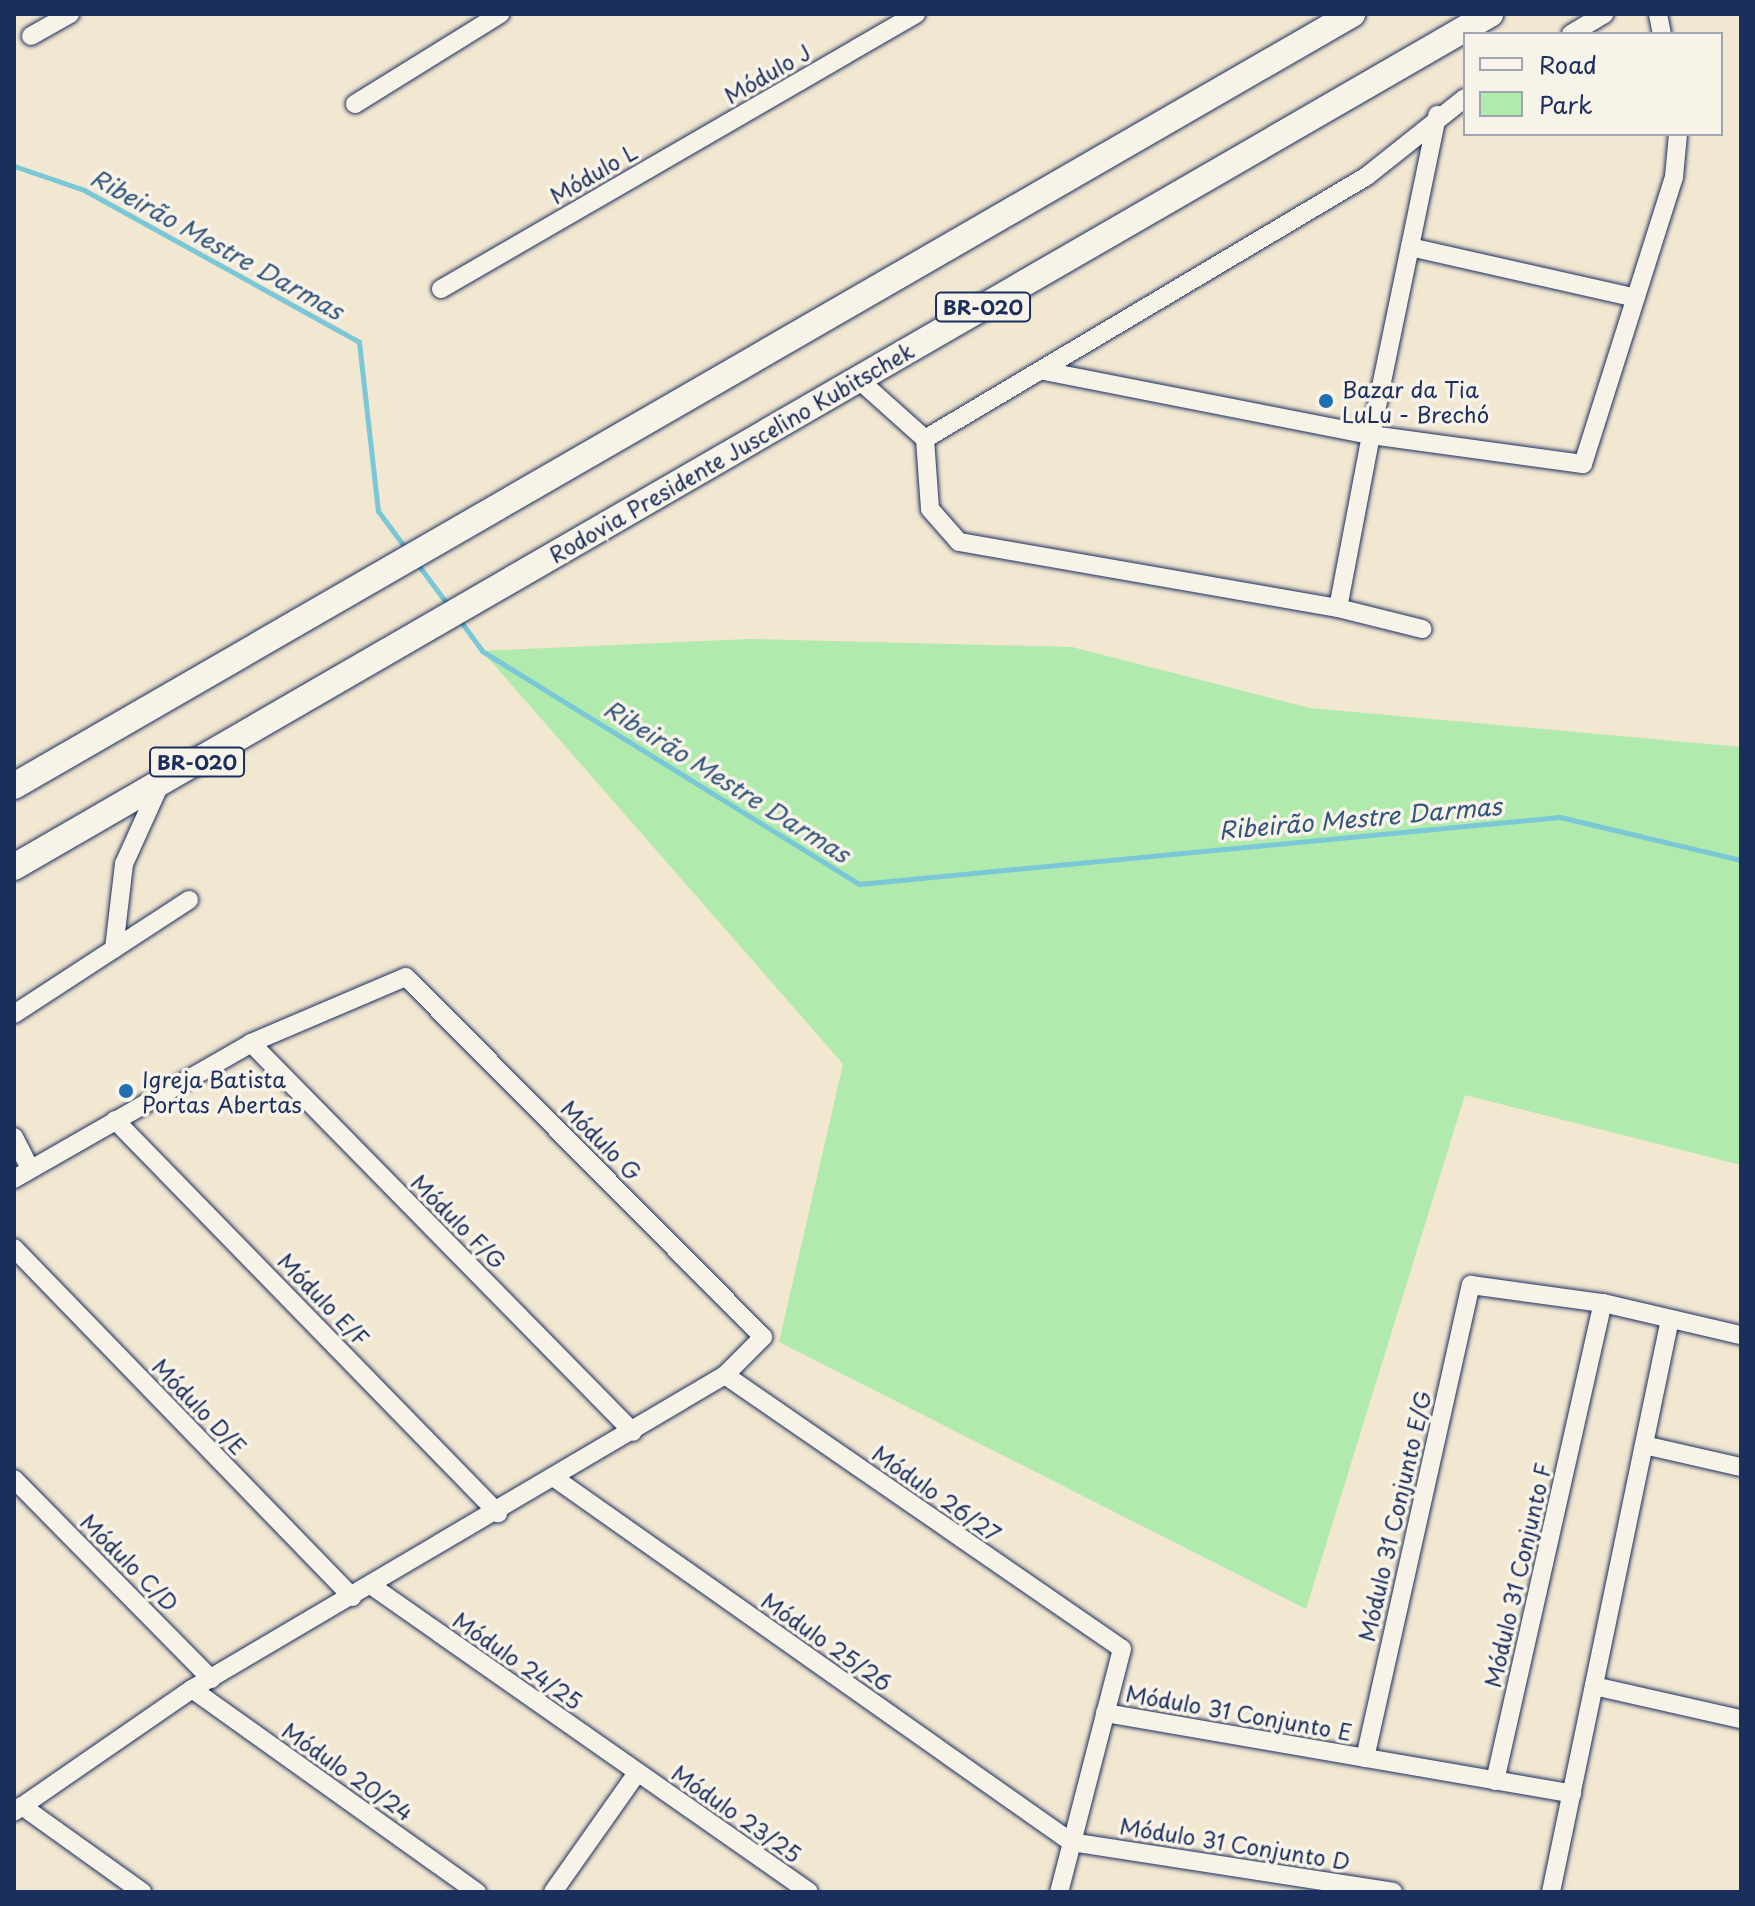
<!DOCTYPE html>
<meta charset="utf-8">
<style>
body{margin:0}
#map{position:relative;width:1755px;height:1906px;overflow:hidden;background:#f2e7d1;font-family:"Playpen Sans",sans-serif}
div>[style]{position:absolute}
.green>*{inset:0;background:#b1eaad}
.stream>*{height:5px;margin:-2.5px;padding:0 2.5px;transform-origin:2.5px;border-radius:2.5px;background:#79c7d7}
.roads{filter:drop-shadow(0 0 2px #1b2f5e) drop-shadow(0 0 2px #1b2f5e)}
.minor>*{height:18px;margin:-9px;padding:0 9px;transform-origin:9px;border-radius:9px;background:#f7f3e8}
.highway>*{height:26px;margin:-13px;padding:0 13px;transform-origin:13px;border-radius:13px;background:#f7f3e8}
.dots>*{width:22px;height:22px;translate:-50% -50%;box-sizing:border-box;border:4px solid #f7f3e8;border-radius:50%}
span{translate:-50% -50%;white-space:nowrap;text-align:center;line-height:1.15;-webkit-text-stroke:7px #f7f3e8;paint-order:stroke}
.shield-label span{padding:2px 6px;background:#f7f3e8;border:2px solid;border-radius:6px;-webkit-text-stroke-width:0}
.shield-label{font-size:20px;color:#1b2f5e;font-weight:700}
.street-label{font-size:22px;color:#1b2f5e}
.poi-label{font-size:22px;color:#1b2f5e}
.left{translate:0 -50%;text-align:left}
.water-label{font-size:24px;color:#32557c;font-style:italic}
.frame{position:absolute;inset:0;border:16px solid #1b2f5e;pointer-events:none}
.legend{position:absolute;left:1463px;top:32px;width:260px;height:104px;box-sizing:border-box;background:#f7f3e8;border:2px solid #9fa5b1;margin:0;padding:10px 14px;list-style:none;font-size:24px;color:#1b2f5e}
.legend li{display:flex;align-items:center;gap:16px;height:40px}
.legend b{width:40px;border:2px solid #9fa5b1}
</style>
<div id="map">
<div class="green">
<div style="clip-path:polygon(749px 639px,1072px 647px,1310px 708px,1741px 747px,1741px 1165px,1465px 1095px,1306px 1609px,779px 1342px,843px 1064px,482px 651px)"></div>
</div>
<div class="stream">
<div style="left:14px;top:166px;width:74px;rotate:18.9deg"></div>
<div style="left:84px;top:190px;width:314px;rotate:28.9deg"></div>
<div style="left:359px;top:342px;width:170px;rotate:83.6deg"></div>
<div style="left:378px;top:511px;width:49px;rotate:53.4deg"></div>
<div style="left:416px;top:562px;width:54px;rotate:53.3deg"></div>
<div style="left:459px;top:619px;width:39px;rotate:54deg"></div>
<div style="left:482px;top:651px;width:443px;rotate:31.7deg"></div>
<div style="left:859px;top:884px;width:704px;rotate:-5.46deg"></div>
<div style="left:1560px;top:817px;width:186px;rotate:13.4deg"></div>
</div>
<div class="roads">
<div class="minor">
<div style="left:1658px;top:14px;width:20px;rotate:79deg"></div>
<div style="left:1571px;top:34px;width:39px;rotate:-31deg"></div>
<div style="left:31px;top:36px;width:45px;rotate:-29.4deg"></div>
<div style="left:1465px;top:98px;width:125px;rotate:141.5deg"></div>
<div style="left:1367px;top:176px;width:514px;rotate:149.25deg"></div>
<div style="left:925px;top:439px;width:70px;rotate:85.9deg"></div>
<div style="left:930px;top:509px;width:44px;rotate:48.7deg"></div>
<div style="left:959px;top:542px;width:385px;rotate:9.9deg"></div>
<div style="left:1338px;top:608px;width:176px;rotate:-79.2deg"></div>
<div style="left:1371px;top:435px;width:214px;rotate:7.8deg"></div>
<div style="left:1583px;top:464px;width:301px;rotate:-72.4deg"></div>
<div style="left:1674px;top:177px;width:43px;rotate:-84.7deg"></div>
<div style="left:355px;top:104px;width:171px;rotate:-31.8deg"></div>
<div style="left:1410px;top:247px;width:227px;rotate:12.7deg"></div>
<div style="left:441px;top:289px;width:549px;rotate:-30.07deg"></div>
<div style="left:1044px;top:371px;width:333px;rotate:11.1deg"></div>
<div style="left:1371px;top:435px;width:327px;rotate:-78.3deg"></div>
<div style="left:858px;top:379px;width:90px;rotate:41.8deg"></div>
<div style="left:1338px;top:608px;width:87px;rotate:14deg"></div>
<div style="left:114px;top:949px;width:86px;rotate:-83.3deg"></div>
<div style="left:124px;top:864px;width:90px;rotate:-65.7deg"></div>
<div style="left:14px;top:1014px;width:209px;rotate:-33.1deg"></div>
<div style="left:251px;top:1043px;width:545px;rotate:45.52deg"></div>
<div style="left:115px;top:1120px;width:549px;rotate:45.74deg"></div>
<div style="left:14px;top:1137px;width:36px;rotate:63deg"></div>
<div style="left:14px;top:1179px;width:273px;rotate:-29.8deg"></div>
<div style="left:251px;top:1043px;width:168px;rotate:-23.1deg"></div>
<div style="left:406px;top:977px;width:507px;rotate:45.24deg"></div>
<div style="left:763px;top:1337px;width:54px;rotate:135deg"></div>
<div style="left:725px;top:1375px;width:619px;rotate:149.5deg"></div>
<div style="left:192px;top:1689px;width:216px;rotate:145.4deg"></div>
<div style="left:14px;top:1248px;width:486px;rotate:45.9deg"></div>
<div style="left:725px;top:1375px;width:482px;rotate:34.6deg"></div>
<div style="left:1122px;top:1649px;width:251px;rotate:104.5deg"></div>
<div style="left:1644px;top:1445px;width:99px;rotate:12.8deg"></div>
<div style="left:14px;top:1479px;width:281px;rotate:45.4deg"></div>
<div style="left:556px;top:1479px;width:630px;rotate:35.18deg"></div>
<div style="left:1071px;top:1842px;width:326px;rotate:8.8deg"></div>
<div style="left:372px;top:1586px;width:533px;rotate:35deg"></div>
<div style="left:1594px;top:1686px;width:151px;rotate:12.7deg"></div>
<div style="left:192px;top:1689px;width:350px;rotate:35.5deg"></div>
<div style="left:1105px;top:1713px;width:474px;rotate:9.8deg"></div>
<div style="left:1365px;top:1758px;width:485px;rotate:-77.4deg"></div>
<div style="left:1471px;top:1285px;width:133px;rotate:7.8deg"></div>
<div style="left:1603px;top:1303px;width:142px;rotate:13.1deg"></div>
<div style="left:1495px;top:1781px;width:490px;rotate:-77.3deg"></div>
<div style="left:22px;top:1806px;width:148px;rotate:35.6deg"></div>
<div style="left:553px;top:1892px;width:146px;rotate:-54.8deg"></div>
<div style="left:1551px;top:1892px;width:585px;rotate:-78.27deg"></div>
</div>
<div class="highway">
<div style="left:14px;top:786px;width:1545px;rotate:-29.98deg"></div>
<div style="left:14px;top:867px;width:1705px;rotate:-30.02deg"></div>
</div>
</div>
<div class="dots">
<div style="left:1326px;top:401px;background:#1f6fb2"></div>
<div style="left:126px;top:1091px;background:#1f6fb2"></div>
</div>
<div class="shield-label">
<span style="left:983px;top:307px">BR-020</span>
<span style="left:197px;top:762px">BR-020</span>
</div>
<div class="street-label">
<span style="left:767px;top:73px;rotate:-30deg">Módulo J</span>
<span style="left:593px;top:173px;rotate:-30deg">Módulo L</span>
<span style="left:731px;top:452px;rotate:-30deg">Rodovia Presidente Juscelino Kubitschek</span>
<span style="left:602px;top:1140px;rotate:45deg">Módulo G</span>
<span style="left:459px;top:1221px;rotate:45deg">Módulo F/G</span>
<span style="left:324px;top:1299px;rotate:46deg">Módulo E/F</span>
<span style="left:200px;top:1406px;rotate:46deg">Módulo D/E</span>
<span style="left:937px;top:1493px;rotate:35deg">Módulo 26/27</span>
<span style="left:1394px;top:1516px;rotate:-77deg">Módulo 31 Conjunto E/G</span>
<span style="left:130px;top:1562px;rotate:45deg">Módulo C/D</span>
<span style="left:1517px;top:1575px;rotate:-77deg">Módulo 31 Conjunto F</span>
<span style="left:827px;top:1641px;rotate:35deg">Módulo 25/26</span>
<span style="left:518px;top:1660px;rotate:35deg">Módulo 24/25</span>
<span style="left:1239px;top:1712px;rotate:10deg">Módulo 31 Conjunto E</span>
<span style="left:348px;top:1771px;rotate:35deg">Módulo 20/24</span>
<span style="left:737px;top:1813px;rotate:35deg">Módulo 23/25</span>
<span style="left:1235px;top:1843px;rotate:9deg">Módulo 31 Conjunto D</span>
</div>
<div class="poi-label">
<span class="left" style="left:1342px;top:401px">Bazar da Tia<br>LuLu - Brechó</span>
<span class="left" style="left:142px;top:1091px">Igreja Batista<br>Portas Abertas</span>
</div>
<div class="water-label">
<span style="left:217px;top:244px;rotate:29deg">Ribeirão Mestre Darmas</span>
<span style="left:727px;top:781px;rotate:32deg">Ribeirão Mestre Darmas</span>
<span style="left:1360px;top:818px;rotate:-5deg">Ribeirão Mestre Darmas</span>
</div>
<div class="frame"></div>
<ul class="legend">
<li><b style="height:10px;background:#f7f3e8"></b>Road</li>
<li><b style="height:22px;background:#b1eaad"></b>Park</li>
</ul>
</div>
